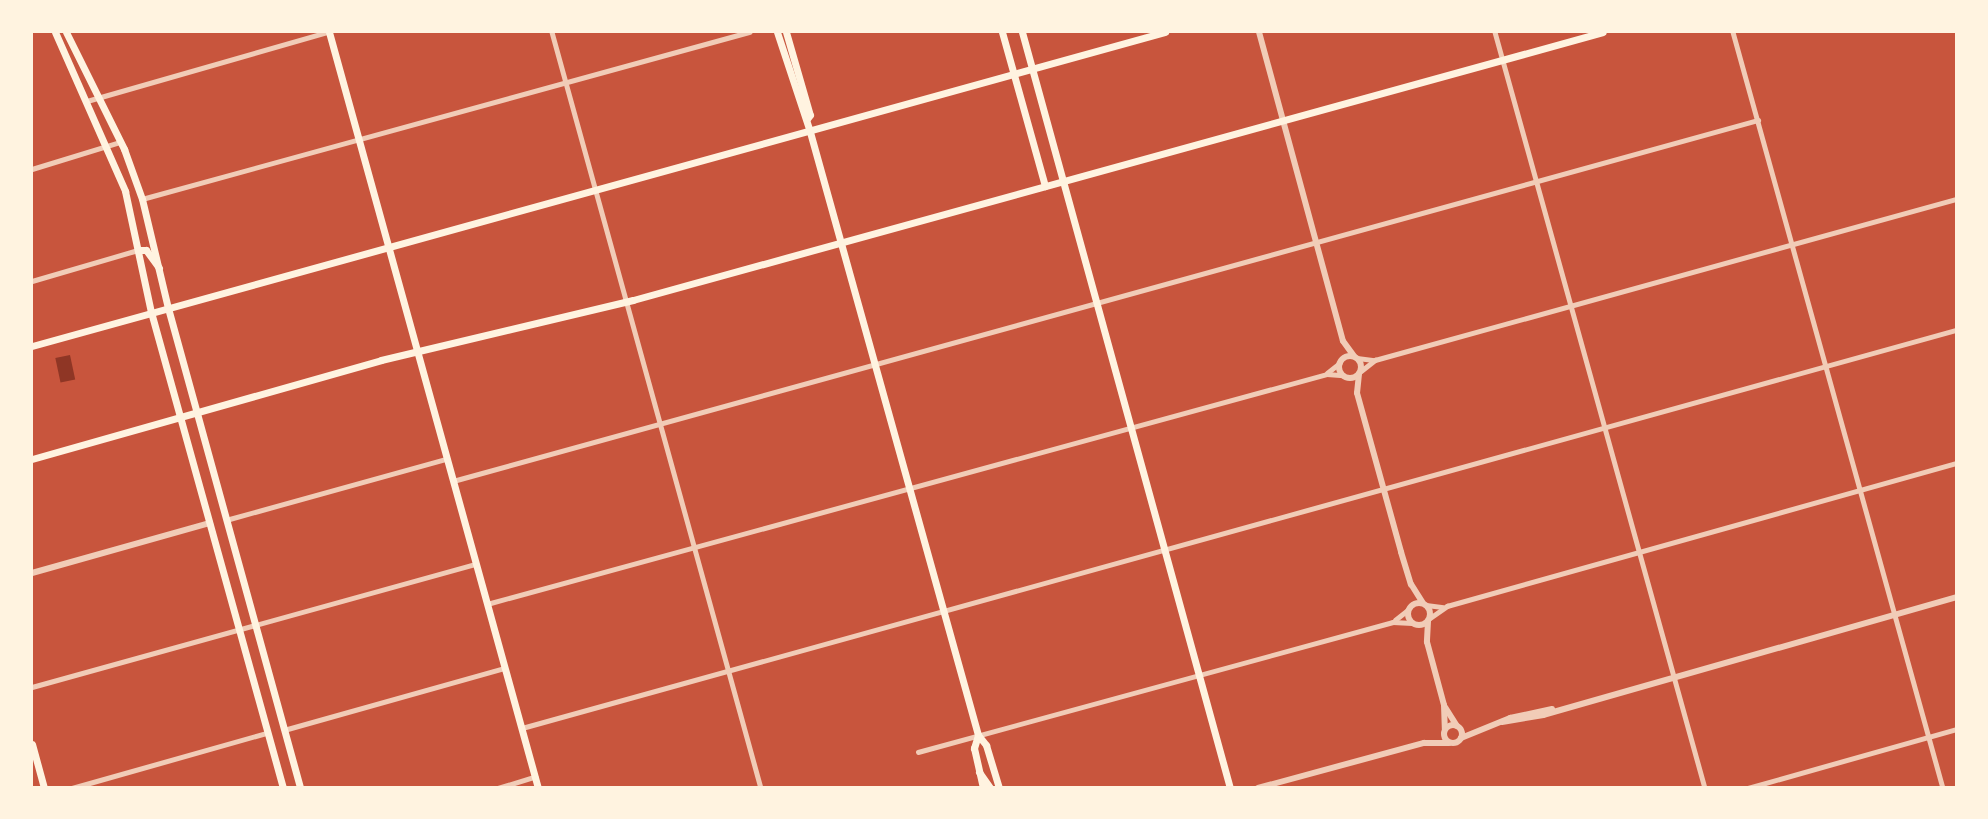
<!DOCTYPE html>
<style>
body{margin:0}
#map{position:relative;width:1988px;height:819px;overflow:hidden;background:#c8553d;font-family:"PT Sans",sans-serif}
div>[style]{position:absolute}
.water>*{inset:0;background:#8f3625;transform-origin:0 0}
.minor>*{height:4.5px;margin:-2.25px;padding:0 2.25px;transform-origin:2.25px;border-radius:2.25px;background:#f1ccb7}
.tertiary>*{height:6px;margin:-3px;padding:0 3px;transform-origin:3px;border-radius:3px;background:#f1ccb7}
.tertiary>.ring{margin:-3px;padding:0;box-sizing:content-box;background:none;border:6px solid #f1ccb7;border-radius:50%}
.secondary>*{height:7px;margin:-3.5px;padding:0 3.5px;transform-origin:3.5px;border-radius:3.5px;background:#fff3e0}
.primary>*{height:7px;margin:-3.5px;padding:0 3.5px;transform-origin:3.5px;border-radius:3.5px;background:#fff3e0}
span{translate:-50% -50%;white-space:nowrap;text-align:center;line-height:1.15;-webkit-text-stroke:7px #fff3e0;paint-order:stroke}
.frame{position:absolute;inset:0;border:33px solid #fff3e0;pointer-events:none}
</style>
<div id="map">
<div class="water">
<div style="left:70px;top:355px;width:25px;height:15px;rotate:78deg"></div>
</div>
<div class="minor">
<div style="left:552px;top:32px;width:784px;rotate:74.55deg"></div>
<div style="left:1495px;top:32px;width:785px;rotate:74.48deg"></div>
<div style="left:1733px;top:32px;width:785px;rotate:74.48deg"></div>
<div style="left:87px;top:101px;width:251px;rotate:-16deg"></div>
<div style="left:32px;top:169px;width:92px;rotate:-17.1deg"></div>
<div style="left:142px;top:199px;width:630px;rotate:-15.38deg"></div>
<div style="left:32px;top:281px;width:110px;rotate:-16.3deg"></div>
<div style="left:1357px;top:358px;width:17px;rotate:7deg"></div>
<div style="left:1361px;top:371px;width:18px;rotate:-38deg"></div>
<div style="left:1375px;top:360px;width:603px;rotate:-15.49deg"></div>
<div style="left:1327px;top:373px;width:16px;rotate:-38deg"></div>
<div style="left:453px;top:481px;width:1354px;rotate:-15.46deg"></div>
<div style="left:226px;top:520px;width:228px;rotate:-15.5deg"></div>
<div style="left:487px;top:604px;width:871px;rotate:-15.31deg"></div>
<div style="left:1327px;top:374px;width:16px;rotate:4deg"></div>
<div style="left:1426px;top:605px;width:17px;rotate:7deg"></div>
<div style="left:1430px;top:618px;width:21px;rotate:-35deg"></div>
<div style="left:1447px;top:606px;width:529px;rotate:-15.69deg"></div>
<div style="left:1395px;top:620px;width:16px;rotate:-38deg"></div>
<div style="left:32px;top:687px;width:460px;rotate:-15.5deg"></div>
<div style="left:522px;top:728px;width:1488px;rotate:-15.51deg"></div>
<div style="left:284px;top:730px;width:229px;rotate:-15.7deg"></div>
<div style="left:918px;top:752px;width:492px;rotate:-15.3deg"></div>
<div style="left:1393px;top:622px;width:19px;rotate:3deg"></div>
<div style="left:72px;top:788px;width:203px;rotate:-15.8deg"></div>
<div style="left:498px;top:788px;width:39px;rotate:-17deg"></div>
<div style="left:1748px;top:788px;width:216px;rotate:-15.8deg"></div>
</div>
<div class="tertiary">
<div style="left:1259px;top:32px;width:320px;rotate:74.8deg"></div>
<div style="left:1343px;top:341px;width:19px;rotate:54deg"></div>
<div class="ring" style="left:1339px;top:356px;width:16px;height:16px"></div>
<div style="left:1359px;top:374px;width:19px;rotate:96deg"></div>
<div style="left:1357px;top:393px;width:165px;rotate:74.5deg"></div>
<div style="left:1401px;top:552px;width:34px;rotate:73deg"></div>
<div style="left:1411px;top:584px;width:22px;rotate:58deg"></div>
<div style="left:32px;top:573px;width:185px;rotate:-15.7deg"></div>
<div class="ring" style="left:1408px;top:603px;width:16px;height:16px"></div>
<div style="left:1428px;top:621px;width:21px;rotate:93deg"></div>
<div style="left:1427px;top:642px;width:65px;rotate:74.9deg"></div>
<div style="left:1444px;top:705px;width:24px;rotate:88deg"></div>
<div style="left:1445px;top:707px;width:22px;rotate:58deg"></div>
<div style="left:1502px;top:722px;width:42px;rotate:-9.7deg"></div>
<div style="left:1543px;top:715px;width:430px;rotate:-15.9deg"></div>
<div class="ring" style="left:1444px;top:725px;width:12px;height:12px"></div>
<div style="left:1461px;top:738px;width:53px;rotate:-22.2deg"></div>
<div style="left:1510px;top:718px;width:43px;rotate:-12.1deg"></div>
<div style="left:1258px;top:788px;width:172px;rotate:-15.2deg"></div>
<div style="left:1424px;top:743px;width:25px"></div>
</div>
<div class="secondary">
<div style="left:329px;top:32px;width:784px;rotate:74.55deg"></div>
<div style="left:1002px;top:32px;width:160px;rotate:74.4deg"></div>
<div style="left:1022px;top:32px;width:784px;rotate:74.62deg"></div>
<div style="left:32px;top:744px;width:46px;rotate:74.7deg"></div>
</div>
<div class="primary">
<div style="left:55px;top:32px;width:174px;rotate:66.2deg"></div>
<div style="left:125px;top:191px;width:124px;rotate:77.9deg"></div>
<div style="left:151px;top:312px;width:494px;rotate:74.5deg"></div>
<div style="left:66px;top:32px;width:131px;rotate:63.6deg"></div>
<div style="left:124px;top:149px;width:53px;rotate:70.2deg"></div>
<div style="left:142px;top:199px;width:112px;rotate:76.6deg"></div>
<div style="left:168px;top:308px;width:498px;rotate:74.6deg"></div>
<div style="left:777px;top:32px;width:105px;rotate:71.7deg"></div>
<div style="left:810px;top:132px;width:626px;rotate:74.43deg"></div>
<div style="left:978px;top:735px;width:13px;rotate:51deg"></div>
<div style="left:986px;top:745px;width:45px;rotate:73.2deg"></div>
<div style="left:786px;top:32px;width:86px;rotate:73.9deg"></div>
<div style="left:810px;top:115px;width:5px;rotate:127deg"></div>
<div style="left:139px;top:250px;width:7px"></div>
<div style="left:146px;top:250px;width:22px;rotate:54deg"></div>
<div style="left:32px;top:346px;width:1176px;rotate:-15.49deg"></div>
<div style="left:32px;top:459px;width:363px;rotate:-15.8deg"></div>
<div style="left:381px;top:360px;width:259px;rotate:-13.4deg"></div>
<div style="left:633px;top:300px;width:1006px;rotate:-15.44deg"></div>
<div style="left:978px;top:735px;width:14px;rotate:107deg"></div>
<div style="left:974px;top:748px;width:41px;rotate:77.3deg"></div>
<div style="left:979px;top:772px;width:19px;rotate:55deg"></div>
</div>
<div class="frame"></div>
</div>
